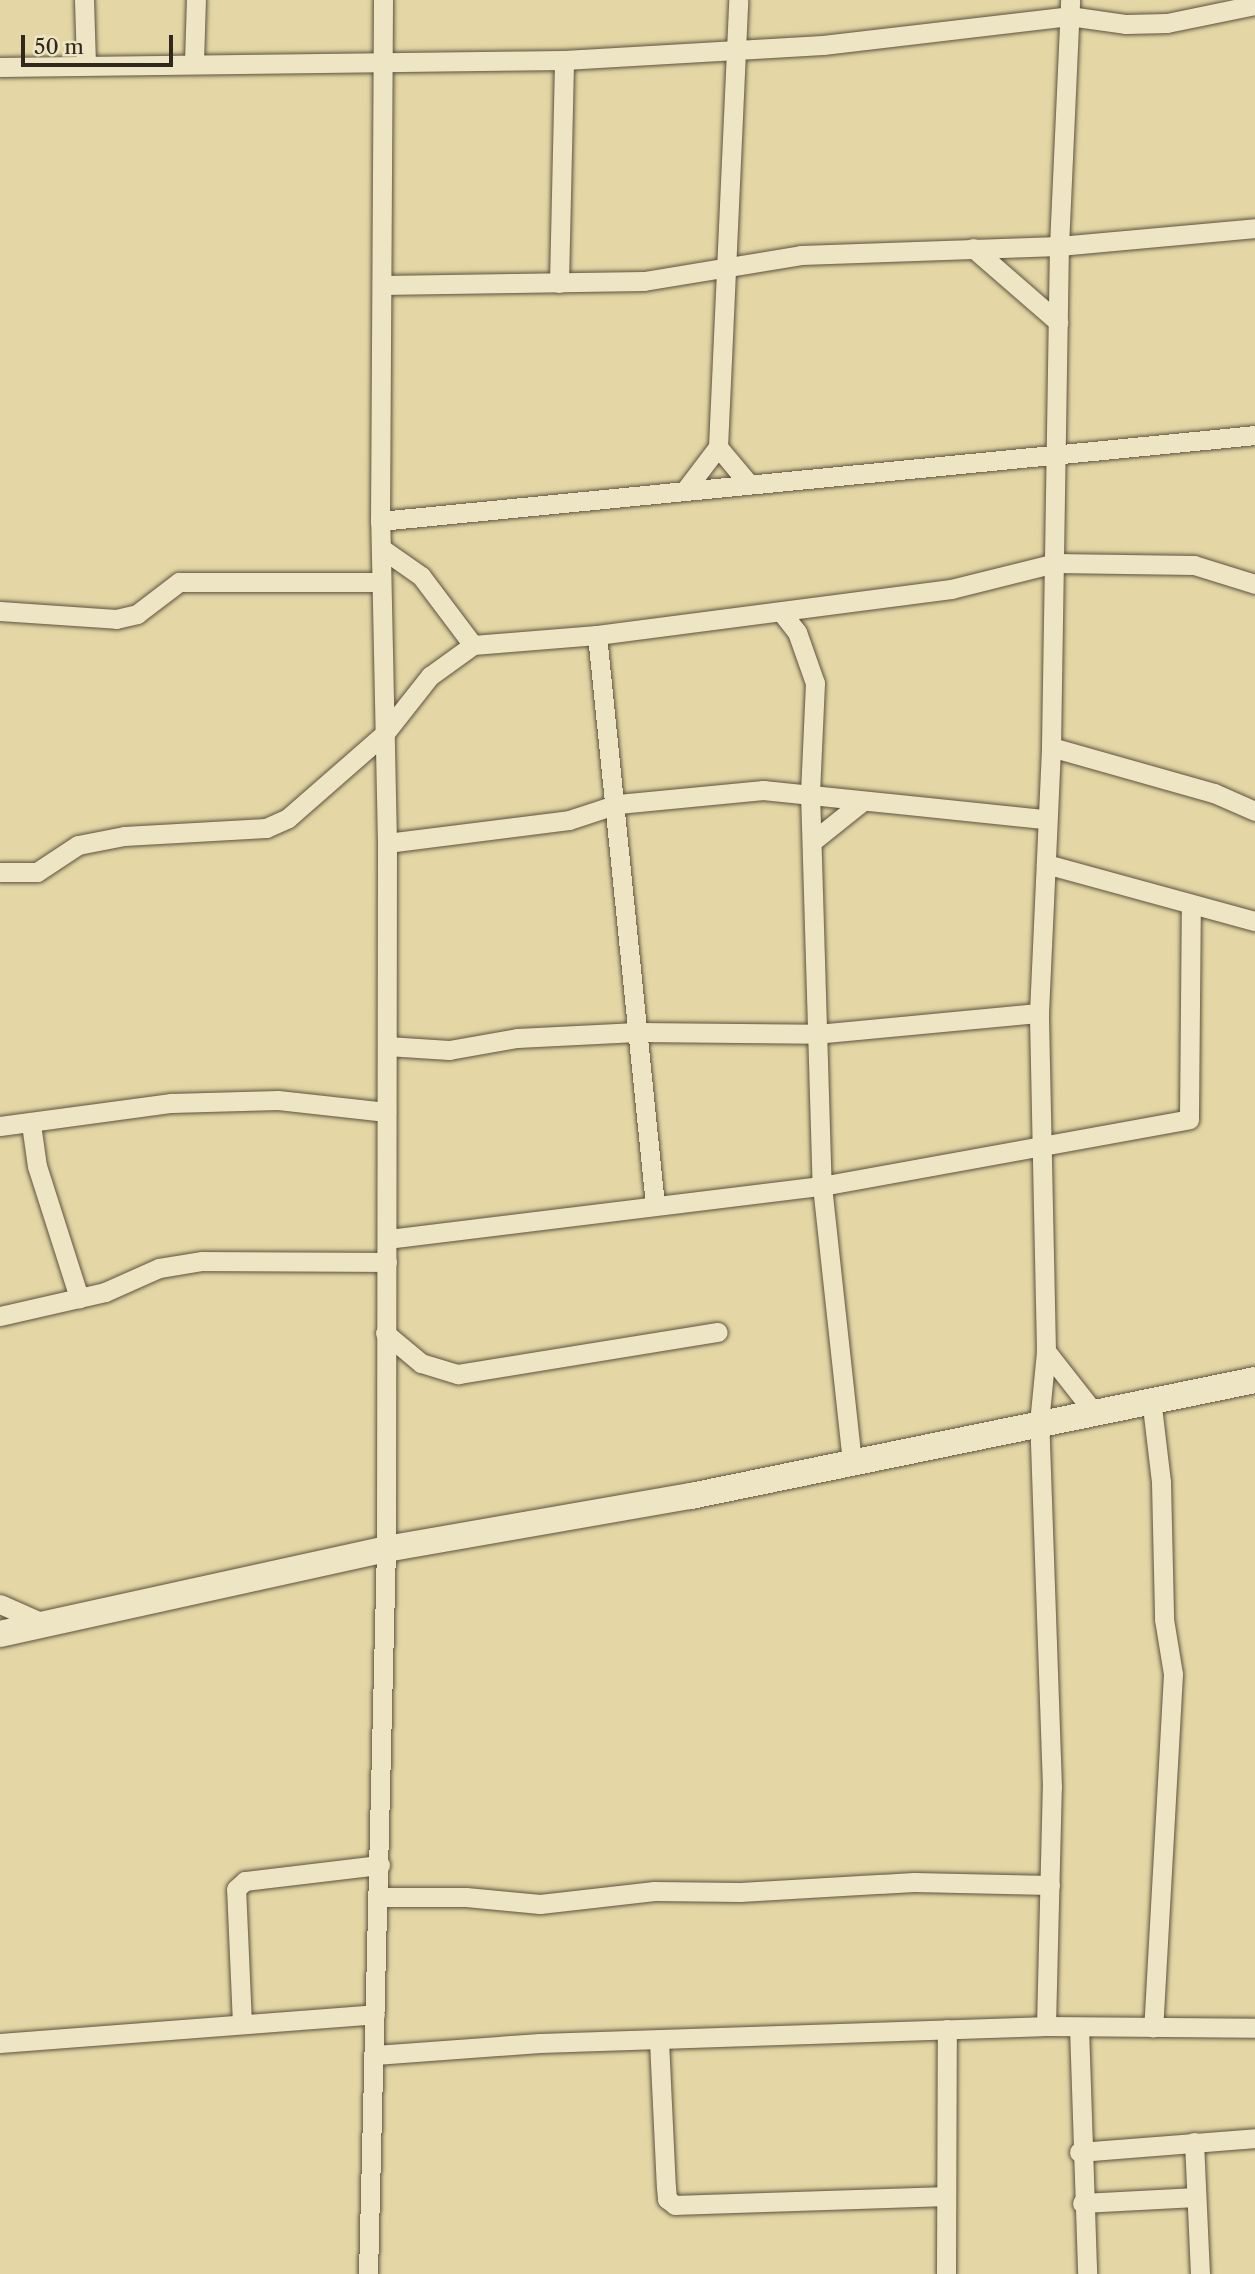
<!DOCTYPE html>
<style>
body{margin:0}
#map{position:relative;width:1255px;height:2274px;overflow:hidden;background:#e4d7a5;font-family:"Libre Caslon Text",serif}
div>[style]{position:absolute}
.roads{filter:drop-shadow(0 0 2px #5d533f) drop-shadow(0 0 2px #5d533f)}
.street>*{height:19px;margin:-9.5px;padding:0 9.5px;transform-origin:9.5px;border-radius:9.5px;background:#ede5c4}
.secondary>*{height:26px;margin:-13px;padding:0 13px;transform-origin:13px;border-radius:13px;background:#ede5c4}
span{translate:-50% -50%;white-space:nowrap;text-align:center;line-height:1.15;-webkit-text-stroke:5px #ede5c4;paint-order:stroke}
.scale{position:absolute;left:21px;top:35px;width:152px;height:32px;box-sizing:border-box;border:4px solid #30271d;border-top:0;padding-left:9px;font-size:21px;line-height:24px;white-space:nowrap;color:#30271d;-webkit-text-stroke:5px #ede5c4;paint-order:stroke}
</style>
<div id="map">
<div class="roads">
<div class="street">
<div style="left:84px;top:0;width:64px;rotate:88.2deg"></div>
<div style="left:194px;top:62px;width:62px;rotate:-88.2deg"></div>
<div style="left:0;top:67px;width:564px;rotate:-0.71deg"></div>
<div style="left:564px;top:60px;width:259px;rotate:-3.3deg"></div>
<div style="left:823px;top:45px;width:248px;rotate:-6.7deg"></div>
<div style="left:1069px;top:16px;width:58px;rotate:8deg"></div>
<div style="left:1126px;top:24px;width:41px;rotate:-1.4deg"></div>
<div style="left:1167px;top:23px;width:90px;rotate:-11.6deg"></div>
<div style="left:973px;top:248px;width:113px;rotate:41deg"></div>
<div style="left:559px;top:283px;width:223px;rotate:-88.7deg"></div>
<div style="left:382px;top:285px;width:262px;rotate:-0.9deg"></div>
<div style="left:644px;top:281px;width:159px;rotate:-9.4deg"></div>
<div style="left:801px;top:255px;width:258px;rotate:-2deg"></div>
<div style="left:1059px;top:246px;width:197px;rotate:-5.2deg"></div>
<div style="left:718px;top:447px;width:48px;rotate:50deg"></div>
<div style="left:686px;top:489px;width:53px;rotate:-52.7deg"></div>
<div style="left:718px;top:447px;width:447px;rotate:-87.4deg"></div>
<div style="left:380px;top:521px;width:879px;rotate:-5.61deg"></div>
<div style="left:381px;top:548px;width:49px;rotate:35deg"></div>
<div style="left:421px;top:576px;width:86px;rotate:53deg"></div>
<div style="left:0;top:611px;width:116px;rotate:3.9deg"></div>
<div style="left:116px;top:619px;width:22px;rotate:-13deg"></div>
<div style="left:137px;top:614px;width:53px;rotate:-37.3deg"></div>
<div style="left:179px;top:582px;width:202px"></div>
<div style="left:782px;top:613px;width:24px;rotate:52deg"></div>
<div style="left:797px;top:632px;width:54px;rotate:70.6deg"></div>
<div style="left:815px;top:683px;width:109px;rotate:92.6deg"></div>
<div style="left:810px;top:792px;width:394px;rotate:88.3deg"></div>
<div style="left:822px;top:1186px;width:278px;rotate:83.8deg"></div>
<div style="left:597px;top:635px;width:573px;rotate:84.19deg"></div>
<div style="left:1051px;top:747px;width:169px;rotate:15.8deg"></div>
<div style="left:1214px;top:793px;width:45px;rotate:23.7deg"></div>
<div style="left:813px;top:841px;width:64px;rotate:-38.7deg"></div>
<div style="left:387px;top:843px;width:183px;rotate:-7.2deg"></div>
<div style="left:569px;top:820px;width:52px;rotate:-18.1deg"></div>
<div style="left:618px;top:804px;width:146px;rotate:-5.5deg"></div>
<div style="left:763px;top:790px;width:284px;rotate:5.9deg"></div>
<div style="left:1046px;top:864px;width:217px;rotate:15.3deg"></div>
<div style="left:0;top:872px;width:37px"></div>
<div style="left:37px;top:872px;width:49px;rotate:-33.4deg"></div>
<div style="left:78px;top:845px;width:47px;rotate:-11.1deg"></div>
<div style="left:124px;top:836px;width:142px;rotate:-3.2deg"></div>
<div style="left:266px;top:828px;width:24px;rotate:-24deg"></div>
<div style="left:288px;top:818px;width:129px;rotate:-41.2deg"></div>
<div style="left:385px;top:733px;width:73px;rotate:-51.7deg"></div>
<div style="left:430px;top:676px;width:53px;rotate:-35.8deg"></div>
<div style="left:473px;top:645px;width:124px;rotate:-4.6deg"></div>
<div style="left:597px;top:635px;width:357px;rotate:-7.4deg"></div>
<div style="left:951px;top:589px;width:107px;rotate:-14deg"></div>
<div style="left:1055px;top:563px;width:139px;rotate:0.8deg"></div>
<div style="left:1194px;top:565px;width:64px;rotate:17.3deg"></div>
<div style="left:387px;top:1046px;width:62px;rotate:3.7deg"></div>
<div style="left:449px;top:1050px;width:69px;rotate:-10deg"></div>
<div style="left:517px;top:1038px;width:120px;rotate:-2.9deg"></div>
<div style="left:637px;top:1032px;width:179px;rotate:0.6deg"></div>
<div style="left:816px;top:1034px;width:224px;rotate:-5.4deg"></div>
<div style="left:31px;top:1124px;width:42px;rotate:81.9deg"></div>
<div style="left:37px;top:1166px;width:139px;rotate:72.3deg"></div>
<div style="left:0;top:1126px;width:173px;rotate:-7.7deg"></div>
<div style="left:171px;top:1103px;width:107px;rotate:-1.6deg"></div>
<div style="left:278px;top:1100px;width:109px;rotate:6.3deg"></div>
<div style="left:388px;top:1239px;width:437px;rotate:-7deg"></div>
<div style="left:822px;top:1186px;width:373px;rotate:-10.3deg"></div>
<div style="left:1189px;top:1119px;width:214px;rotate:-89.5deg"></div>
<div style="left:0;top:1316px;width:108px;rotate:-12.9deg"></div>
<div style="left:105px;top:1292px;width:59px;rotate:-24deg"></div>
<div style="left:159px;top:1268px;width:44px;rotate:-9.2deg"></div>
<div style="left:202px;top:1261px;width:185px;rotate:0.3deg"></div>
<div style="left:385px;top:1333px;width:47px;rotate:39.8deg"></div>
<div style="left:421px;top:1363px;width:39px;rotate:17deg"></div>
<div style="left:458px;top:1374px;width:263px;rotate:-9.2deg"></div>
<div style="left:1046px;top:1351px;width:76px;rotate:51.9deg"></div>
<div style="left:1151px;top:1398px;width:85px;rotate:83.2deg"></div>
<div style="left:1161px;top:1482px;width:137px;rotate:88.7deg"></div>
<div style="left:1164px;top:1619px;width:56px;rotate:80.7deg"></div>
<div style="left:1173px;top:1674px;width:354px;rotate:93.2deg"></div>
<div style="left:0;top:1604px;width:49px;rotate:24deg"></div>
<div style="left:379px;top:1897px;width:87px"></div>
<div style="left:466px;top:1897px;width:74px;rotate:5.4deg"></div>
<div style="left:540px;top:1904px;width:115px;rotate:-6.5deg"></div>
<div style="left:654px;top:1891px;width:86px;rotate:0.7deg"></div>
<div style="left:740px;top:1892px;width:174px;rotate:-3.3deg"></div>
<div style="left:914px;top:1882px;width:136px;rotate:1.3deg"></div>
<div style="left:242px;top:2024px;width:135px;rotate:-92.5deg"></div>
<div style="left:236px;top:1889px;width:12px;rotate:-42deg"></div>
<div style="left:245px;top:1881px;width:136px;rotate:-6.8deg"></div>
<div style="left:1046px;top:2026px;width:239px;rotate:-88.6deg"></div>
<div style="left:1052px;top:1787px;width:364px;rotate:-92deg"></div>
<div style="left:1039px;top:1423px;width:72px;rotate:-84.4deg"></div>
<div style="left:1046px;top:1351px;width:338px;rotate:-91.2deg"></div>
<div style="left:1039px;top:1013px;width:266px;rotate:-87.4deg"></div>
<div style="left:1051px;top:747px;width:501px;rotate:-89.09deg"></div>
<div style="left:1059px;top:246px;width:246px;rotate:-87.4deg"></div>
<div style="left:1079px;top:2027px;width:247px;rotate:88.1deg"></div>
<div style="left:659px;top:2041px;width:146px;rotate:87.3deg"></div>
<div style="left:666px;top:2187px;width:12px;rotate:85deg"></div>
<div style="left:667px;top:2199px;width:10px;rotate:37deg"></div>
<div style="left:675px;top:2205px;width:271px;rotate:-1.9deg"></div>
<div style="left:0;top:2043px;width:376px;rotate:-4.4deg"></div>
<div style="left:375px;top:2055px;width:165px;rotate:-4.2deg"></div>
<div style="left:540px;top:2043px;width:506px;rotate:-1.92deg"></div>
<div style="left:1046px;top:2026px;width:209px;rotate:0.5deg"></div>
<div style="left:1194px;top:2142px;width:132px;rotate:87.4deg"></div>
<div style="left:1079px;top:2152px;width:177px;rotate:-4.5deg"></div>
<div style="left:1082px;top:2203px;width:114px;rotate:-3deg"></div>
<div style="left:368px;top:2274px;width:725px;rotate:-88.58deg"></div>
<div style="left:386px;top:1549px;width:706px;rotate:-89.92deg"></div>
<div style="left:387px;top:843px;width:322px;rotate:-91.2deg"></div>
<div style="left:380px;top:521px;width:521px;rotate:-89.67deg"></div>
<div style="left:946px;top:2274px;width:245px;rotate:-89.8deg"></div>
</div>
<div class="secondary">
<div style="left:0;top:1634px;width:395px;rotate:-12.4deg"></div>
<div style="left:386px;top:1549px;width:310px;rotate:-9.9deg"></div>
<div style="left:691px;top:1496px;width:576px;rotate:-11.62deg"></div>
</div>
</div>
<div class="scale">50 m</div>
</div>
